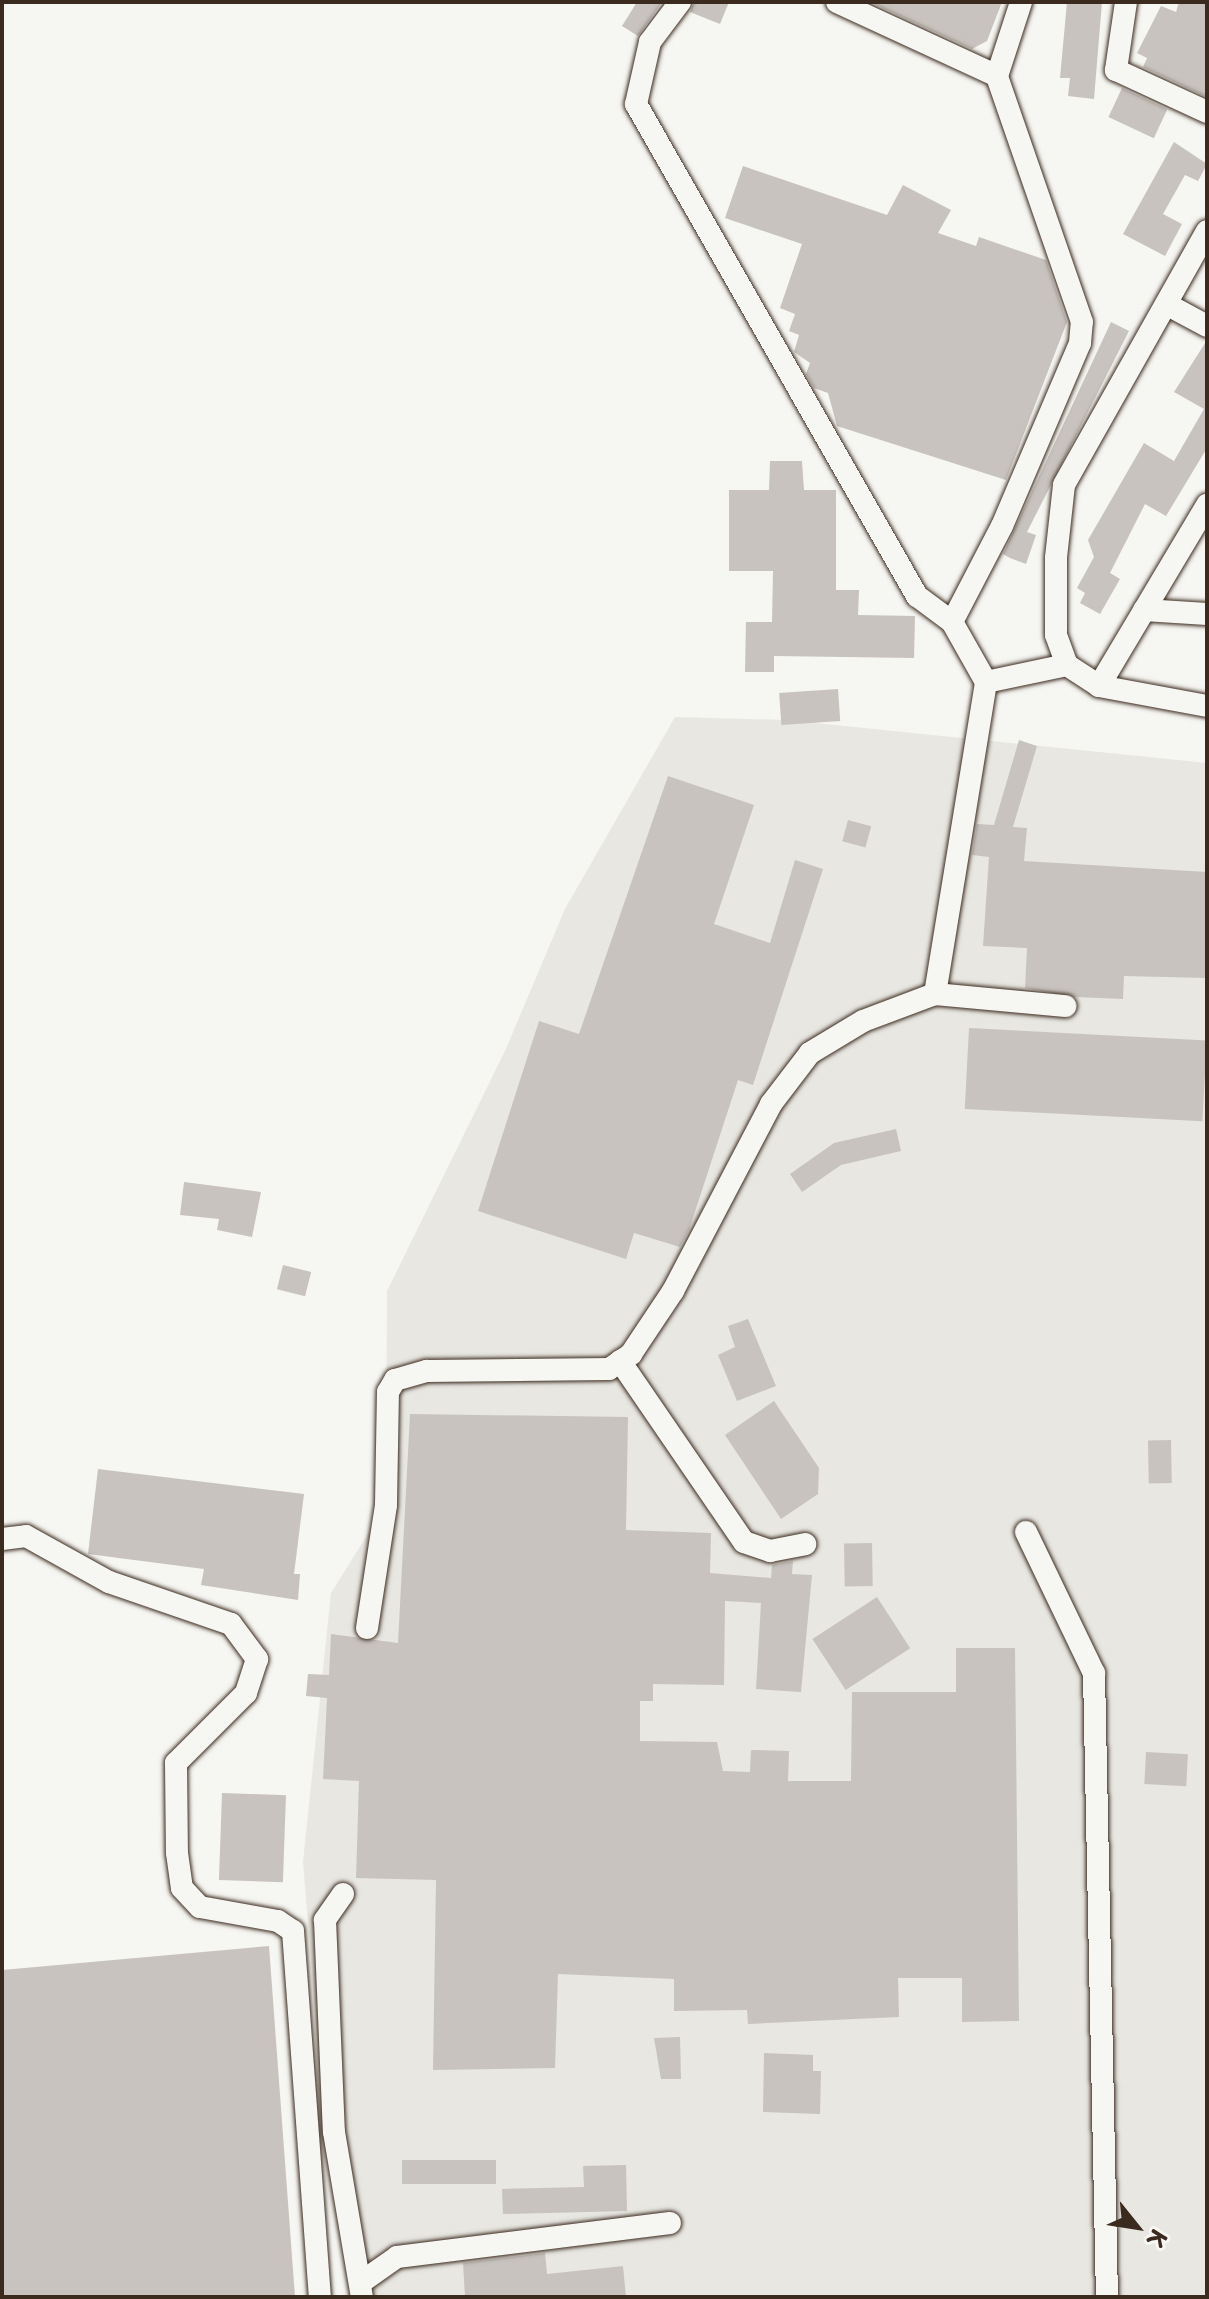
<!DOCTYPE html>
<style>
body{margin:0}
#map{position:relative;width:1209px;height:2299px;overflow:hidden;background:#f6f6f2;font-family:"Playpen Sans",sans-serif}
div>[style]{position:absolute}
.built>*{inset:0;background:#e8e7e2}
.building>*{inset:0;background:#c8c3be;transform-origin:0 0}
.roads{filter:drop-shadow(0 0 2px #3b2a1e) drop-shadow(0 0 2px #3b2a1e)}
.street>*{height:22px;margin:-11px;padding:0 11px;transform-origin:11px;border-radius:11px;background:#f6f6f2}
span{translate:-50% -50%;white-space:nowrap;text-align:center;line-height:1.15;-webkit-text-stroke:6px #f6f6f2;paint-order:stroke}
.frame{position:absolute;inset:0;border:4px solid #3b2a1e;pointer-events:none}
.north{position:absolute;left:1097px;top:2187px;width:80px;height:80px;-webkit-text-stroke:6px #f6f6f2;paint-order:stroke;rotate:120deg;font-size:22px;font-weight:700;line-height:32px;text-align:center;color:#3b2a1e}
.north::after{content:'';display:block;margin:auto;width:28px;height:36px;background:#3b2a1e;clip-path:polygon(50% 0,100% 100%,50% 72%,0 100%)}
</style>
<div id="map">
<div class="built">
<div style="clip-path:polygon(675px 717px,786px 720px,1207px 763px,1207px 2297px,361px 2297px,325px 2134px,303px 1862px,331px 1593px,386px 1505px,387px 1291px,505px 1051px,565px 909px)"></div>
</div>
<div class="building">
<div style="clip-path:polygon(637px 2px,662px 2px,638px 36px,622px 26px)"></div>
<div style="clip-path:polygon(694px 2px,729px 2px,720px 24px,690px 12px)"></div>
<div style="clip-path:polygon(870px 2px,1002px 2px,987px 41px,972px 49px)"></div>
<div style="clip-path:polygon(1067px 2px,1102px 2px,1094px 99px,1068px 96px,1070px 78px,1060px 78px)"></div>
<div style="clip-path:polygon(1179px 2px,1207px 2px,1207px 97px,1143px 67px,1147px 58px,1137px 53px,1161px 6px,1176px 12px)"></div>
<div style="left:1122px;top:88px;width:50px;height:32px;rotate:25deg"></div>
<div style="clip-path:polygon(1174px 142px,1207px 164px,1198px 181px,1185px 175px,1163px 214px,1182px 224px,1165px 256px,1123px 234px)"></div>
<div style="clip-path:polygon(743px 166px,887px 215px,903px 185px,951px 210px,938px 233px,976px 246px,979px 237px,1046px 260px,1067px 322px,1006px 480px,837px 426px,828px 393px,814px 388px,806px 374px,810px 363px,794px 352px,799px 335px,789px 331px,795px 314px,780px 308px,802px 244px,725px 218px)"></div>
<div style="clip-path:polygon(1111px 322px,1129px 331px,1027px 532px,1036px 535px,1026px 564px,1010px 558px,1003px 554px)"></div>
<div style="clip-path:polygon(1207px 340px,1207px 448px,1166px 516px,1145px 504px,1110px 573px,1120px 579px,1100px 614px,1080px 603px,1085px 593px,1077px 588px,1094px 557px,1088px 540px,1144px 443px,1174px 461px,1204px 409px,1174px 392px)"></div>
<div style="clip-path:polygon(770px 461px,802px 461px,804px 490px,836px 490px,836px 590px,859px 590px,858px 615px,915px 616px,914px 658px,774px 656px,774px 672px,745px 672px,746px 622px,772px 622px,773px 571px,729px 571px,729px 490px,769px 490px)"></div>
<div style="left:838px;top:689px;width:32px;height:59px;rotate:86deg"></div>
<div style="clip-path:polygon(1019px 740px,1037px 746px,1013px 827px,1027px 828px,1024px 861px,1207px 872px,1207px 978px,1124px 976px,1123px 999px,1075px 997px,1025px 988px,1027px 948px,983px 946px,989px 857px,972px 855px,977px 824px,994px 825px)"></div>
<div style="clip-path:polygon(668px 776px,754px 805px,714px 924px,770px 943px,795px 860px,823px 869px,753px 1085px,738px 1080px,689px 1230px,680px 1247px,634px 1233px,626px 1259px,478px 1211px,539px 1021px,579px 1034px)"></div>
<div style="left:848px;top:820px;width:24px;height:22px;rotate:15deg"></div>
<div style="left:969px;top:1028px;width:238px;height:81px;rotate:3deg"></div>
<div style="clip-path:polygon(896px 1129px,901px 1151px,841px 1165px,802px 1192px,790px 1174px,834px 1143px)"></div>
<div style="clip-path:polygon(184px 1182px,261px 1192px,252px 1237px,217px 1230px,219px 1219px,180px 1215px)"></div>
<div style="left:283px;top:1265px;width:29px;height:25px;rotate:14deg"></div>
<div style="clip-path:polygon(748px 1319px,776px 1386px,737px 1401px,718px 1355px,735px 1347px,728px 1326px)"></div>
<div style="clip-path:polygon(774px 1401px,819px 1468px,818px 1494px,781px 1519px,725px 1435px)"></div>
<div style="clip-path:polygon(410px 1414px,628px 1417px,626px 1530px,711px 1533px,710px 1573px,771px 1578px,772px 1565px,793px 1561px,792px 1574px,812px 1575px,801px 1692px,756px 1689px,761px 1603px,725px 1601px,724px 1685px,653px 1684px,653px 1701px,640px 1701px,640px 1741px,717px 1742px,723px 1771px,750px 1772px,751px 1750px,789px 1751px,788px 1781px,851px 1781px,852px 1692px,956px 1692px,956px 1648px,1015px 1648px,1019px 2021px,962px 2022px,962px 1978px,898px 1978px,899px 2017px,748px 2024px,747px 2010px,674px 2011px,674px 1979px,558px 1974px,555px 2068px,433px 2070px,436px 1880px,356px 1878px,359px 1781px,323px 1779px,327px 1698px,306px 1696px,308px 1674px,329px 1675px,331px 1634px,398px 1643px)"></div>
<div style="left:1171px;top:1440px;width:43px;height:23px;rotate:89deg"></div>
<div style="clip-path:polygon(98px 1469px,304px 1494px,294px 1574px,300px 1574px,298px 1600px,201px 1585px,204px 1569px,88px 1554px)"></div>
<div style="left:872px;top:1543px;width:43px;height:28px;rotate:89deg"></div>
<div style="left:877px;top:1597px;width:61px;height:77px;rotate:57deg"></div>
<div style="left:1146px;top:1752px;width:42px;height:32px;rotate:3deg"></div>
<div style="left:222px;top:1793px;width:64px;height:87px;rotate:2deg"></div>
<div style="clip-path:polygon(269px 1946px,295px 2297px,2px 2297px,2px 1970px)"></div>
<div style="clip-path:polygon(680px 2037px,681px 2079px,661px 2079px,654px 2038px)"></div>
<div style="clip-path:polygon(764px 2053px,813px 2055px,813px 2071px,821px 2071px,820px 2114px,763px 2112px)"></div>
<div style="left:496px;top:2160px;width:24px;height:94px;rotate:90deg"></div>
<div style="clip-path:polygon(626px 2165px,627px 2211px,503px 2214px,502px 2189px,584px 2187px,583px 2166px)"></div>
<div style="clip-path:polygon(545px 2253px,547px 2274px,623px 2266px,626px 2297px,465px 2297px,463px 2263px)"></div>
</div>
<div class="roads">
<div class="street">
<div style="left:680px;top:2px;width:50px;rotate:126.9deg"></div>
<div style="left:650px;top:42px;width:64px;rotate:102.7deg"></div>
<div style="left:636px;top:104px;width:567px;rotate:60.27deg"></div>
<div style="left:917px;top:596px;width:44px;rotate:36.6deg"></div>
<div style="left:837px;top:2px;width:176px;rotate:24.8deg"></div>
<div style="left:1126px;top:2px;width:69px;rotate:98.4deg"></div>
<div style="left:1116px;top:70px;width:100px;rotate:24.8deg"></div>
<div style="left:1207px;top:231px;width:291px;rotate:119.4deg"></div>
<div style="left:1064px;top:485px;width:73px;rotate:96.3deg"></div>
<div style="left:1056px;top:558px;width:77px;rotate:90deg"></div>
<div style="left:1056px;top:635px;width:32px;rotate:70deg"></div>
<div style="left:1067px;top:665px;width:38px;rotate:33deg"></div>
<div style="left:1099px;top:686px;width:110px;rotate:10.5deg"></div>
<div style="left:1168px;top:305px;width:44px;rotate:28.3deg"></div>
<div style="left:1144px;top:610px;width:63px;rotate:3.6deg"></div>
<div style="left:986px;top:682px;width:69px;rotate:-119.5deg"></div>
<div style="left:952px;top:622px;width:108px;rotate:-62.5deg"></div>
<div style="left:1002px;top:526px;width:199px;rotate:-66.9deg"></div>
<div style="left:1080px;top:343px;width:21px;rotate:-85deg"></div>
<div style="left:1082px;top:322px;width:260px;rotate:-109.1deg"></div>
<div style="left:997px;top:76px;width:78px;rotate:-72deg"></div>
<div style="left:1099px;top:686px;width:211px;rotate:-59.2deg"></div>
<div style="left:935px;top:994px;width:131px;rotate:5.3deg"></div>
<div style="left:620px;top:1361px;width:219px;rotate:55.6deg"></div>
<div style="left:744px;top:1542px;width:28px;rotate:19deg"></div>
<div style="left:770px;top:1551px;width:36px;rotate:-11deg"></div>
<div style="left:1026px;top:1532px;width:157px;rotate:64.3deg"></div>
<div style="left:1094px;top:1673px;width:624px;rotate:88.81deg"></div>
<div style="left:2px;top:1539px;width:24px;rotate:-7deg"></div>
<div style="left:26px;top:1536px;width:95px;rotate:29deg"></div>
<div style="left:109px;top:1582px;width:129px;rotate:19deg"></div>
<div style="left:231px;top:1624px;width:44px;rotate:53.4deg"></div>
<div style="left:257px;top:1659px;width:36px;rotate:108deg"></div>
<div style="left:246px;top:1693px;width:99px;rotate:135deg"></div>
<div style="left:176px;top:1763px;width:90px;rotate:89.4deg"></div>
<div style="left:177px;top:1853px;width:35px;rotate:82deg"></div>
<div style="left:182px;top:1888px;width:26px;rotate:47deg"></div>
<div style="left:200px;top:1907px;width:79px;rotate:10.2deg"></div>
<div style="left:278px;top:1921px;width:18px;rotate:34deg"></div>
<div style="left:293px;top:1931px;width:367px;rotate:85.8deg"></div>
<div style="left:367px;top:1628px;width:124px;rotate:-81.2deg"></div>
<div style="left:386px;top:1505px;width:113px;rotate:-89deg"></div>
<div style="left:388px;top:1392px;width:14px;rotate:-60deg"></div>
<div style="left:395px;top:1380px;width:33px;rotate:-16deg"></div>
<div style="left:427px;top:1371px;width:182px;rotate:-0.6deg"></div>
<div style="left:609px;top:1369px;width:27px;rotate:-34deg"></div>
<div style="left:631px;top:1354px;width:76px;rotate:-56.3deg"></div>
<div style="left:673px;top:1291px;width:211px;rotate:-62.3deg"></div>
<div style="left:771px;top:1104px;width:64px;rotate:-52.6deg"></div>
<div style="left:810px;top:1053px;width:62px;rotate:-31.1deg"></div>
<div style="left:863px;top:1021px;width:77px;rotate:-20.6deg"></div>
<div style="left:935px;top:994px;width:316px;rotate:-80.7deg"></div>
<div style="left:986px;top:682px;width:83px;rotate:-11.9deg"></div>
<div style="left:343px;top:1894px;width:32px;rotate:125deg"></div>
<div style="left:325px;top:1920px;width:212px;rotate:87.6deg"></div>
<div style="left:334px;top:2132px;width:167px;rotate:80.4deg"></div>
<div style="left:360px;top:2283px;width:45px;rotate:-35.1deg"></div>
<div style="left:397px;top:2257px;width:275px;rotate:-7.1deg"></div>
</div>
</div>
<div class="frame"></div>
<div class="north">K</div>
</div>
